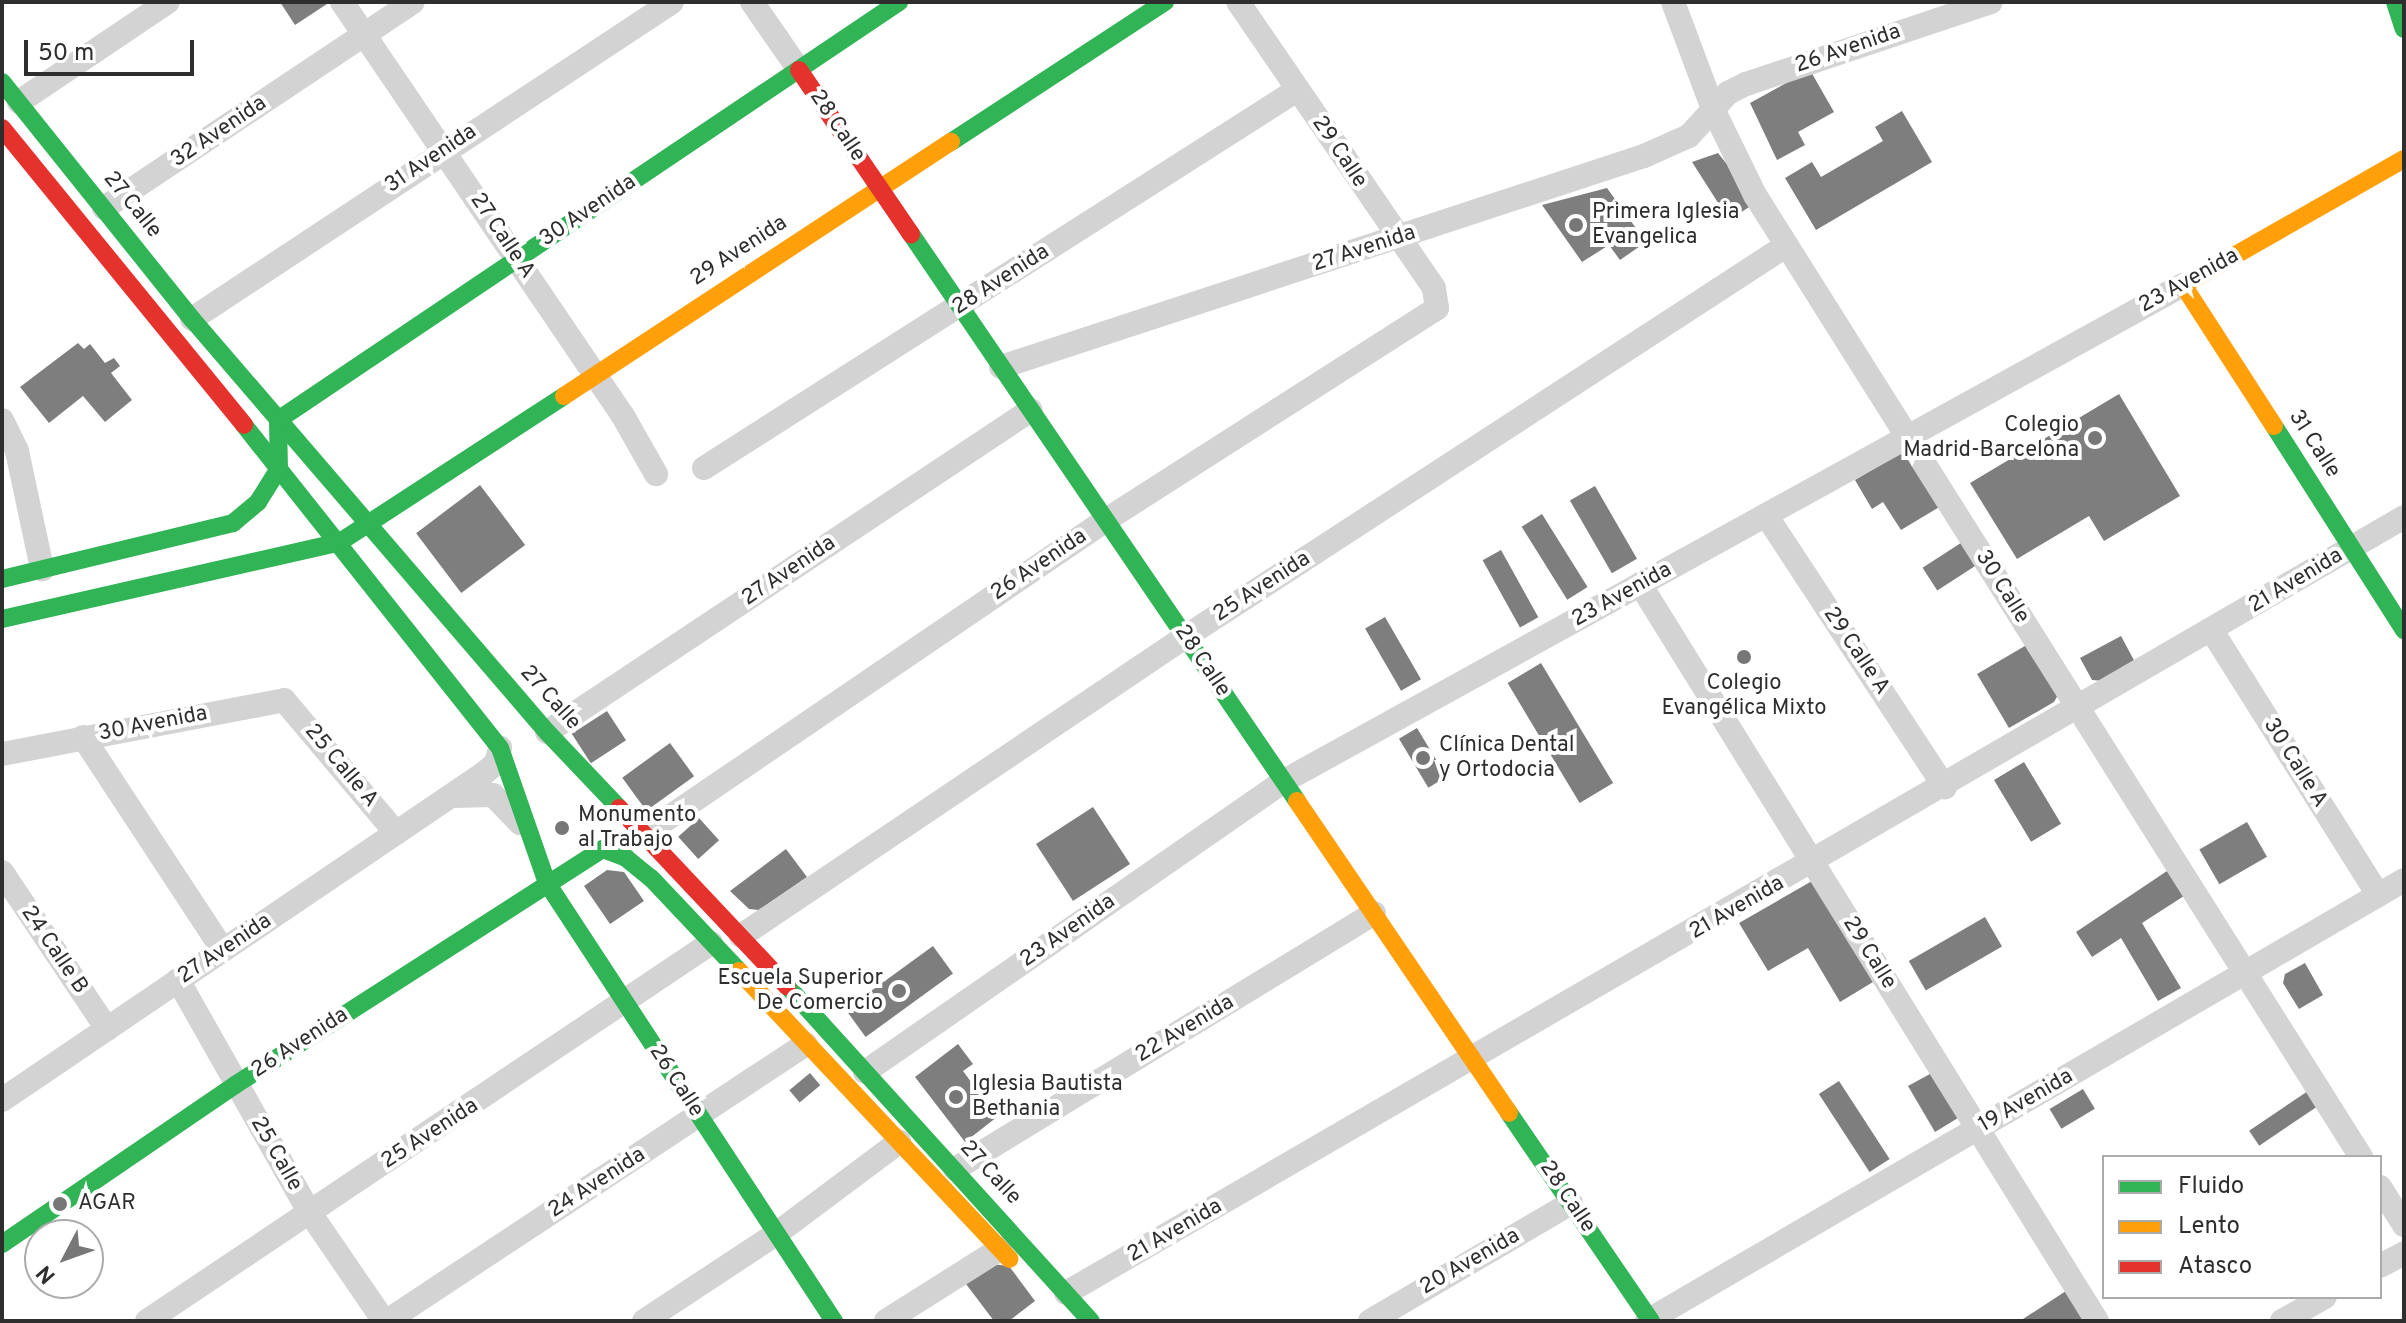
<!DOCTYPE html>
<meta charset="utf-8">
<style>
body{margin:0}
#map{position:relative;width:2406px;height:1323px;overflow:hidden;background:#fff;font-family:Overpass,sans-serif}
div>[style]{position:absolute}
.building>*{inset:0;background:#7e7e7e;transform-origin:0 0}
.street>*{height:24px;margin:-12px;padding:0 12px;transform-origin:12px;border-radius:12px;background:#d3d3d3}
.fast>*{height:18px;margin:-9px;padding:0 9px;transform-origin:9px;border-radius:9px;background:#30b455}
.slow>*{height:18px;margin:-9px;padding:0 9px;transform-origin:9px;border-radius:9px;background:#ff9f0a}
.jam>*{height:18px;margin:-9px;padding:0 9px;transform-origin:9px;border-radius:9px;background:#e5322d}
.dots>*{width:22px;height:22px;translate:-50% -50%;box-sizing:border-box;border:4px solid #fff;border-radius:50%}
span{translate:-50% -50%;white-space:nowrap;text-align:center;line-height:1.15;-webkit-text-stroke:8px #fff;paint-order:stroke}
.street-label{font-size:22px;color:#2e2e2e}
.poi-label{font-size:22px;color:#2e2e2e}
.left{translate:0 -50%;text-align:left}
.right{translate:-100% -50%;text-align:right}
.frame{position:absolute;inset:0;border:4px solid #2e2e2e;pointer-events:none}
.legend{position:absolute;left:2102px;top:1155px;width:280px;height:144px;box-sizing:border-box;background:#fff;border:2px solid #ababab;margin:0;padding:10px 14px;list-style:none;font-size:24px;color:#2e2e2e}
.legend li{display:flex;align-items:center;gap:16px;height:40px}
.legend b{width:40px;border:2px solid #ababab}
.north{position:absolute;left:24px;top:1219px;width:80px;height:80px;box-sizing:border-box;background:#fff;border:2px solid #ababab;border-radius:50%;rotate:229deg;font-size:22px;font-weight:700;line-height:32px;text-align:center;color:#2e2e2e}
.north::after{content:'';display:block;margin:auto;width:28px;height:36px;background:#777;clip-path:polygon(50% 0,100% 100%,50% 72%,0 100%)}
.scale{position:absolute;left:24px;top:40px;width:170px;height:36px;box-sizing:border-box;border:4px solid #2e2e2e;border-top:0;padding-left:10px;font-size:24px;line-height:28px;white-space:nowrap;color:#2e2e2e;-webkit-text-stroke:6px #fff;paint-order:stroke}
</style>
<div id="map">
<div class="building">
<div style="clip-path:polygon(280px 2px,330px 2px,295px 25px)"></div>
<div style="clip-path:polygon(1810px 70px,1834px 112px,1798px 132px,1805px 145px,1777px 160px,1750px 103px)"></div>
<div style="clip-path:polygon(1902px 111px,1932px 162px,1816px 230px,1785px 178px,1812px 162px,1821px 177px,1883px 141px,1875px 127px)"></div>
<div style="clip-path:polygon(1718px 153px,1757px 202px,1729px 220px,1692px 162px)"></div>
<div style="clip-path:polygon(1607px 188px,1646px 242px,1620px 260px,1609px 245px,1582px 262px,1542px 205px)"></div>
<div style="clip-path:polygon(78px 343px,84px 349px,90px 344px,105px 363px,114px 358px,120px 366px,111px 373px,132px 400px,105px 422px,83px 396px,49px 423px,20px 387px)"></div>
<div style="clip-path:polygon(2119px 394px,2180px 496px,2104px 541px,2089px 516px,2017px 559px,1970px 483px)"></div>
<div style="clip-path:polygon(1911px 447px,1946px 503px,1901px 530px,1883px 502px,1872px 509px,1855px 480px)"></div>
<div style="left:480px;top:485px;width:75px;height:80px;rotate:53deg"></div>
<div style="left:1595px;top:486px;width:84px;height:29px;rotate:60deg"></div>
<div style="left:1542px;top:514px;width:86px;height:24px;rotate:58deg"></div>
<div style="left:1967px;top:539px;width:27px;height:53px;rotate:57deg"></div>
<div style="left:1501px;top:550px;width:77px;height:21px;rotate:61deg"></div>
<div style="left:1385px;top:617px;width:72px;height:23px;rotate:60deg"></div>
<div style="clip-path:polygon(2121px 636px,2136px 664px,2104px 681px,2092px 680px,2080px 658px)"></div>
<div style="clip-path:polygon(2030px 643px,2059px 693px,2054px 702px,2009px 728px,1977px 674px)"></div>
<div style="left:1541px;top:663px;width:140px;height:39px;rotate:59deg"></div>
<div style="left:607px;top:711px;width:35px;height:42px;rotate:57deg"></div>
<div style="left:1417px;top:728px;width:57px;height:21px;rotate:59deg"></div>
<div style="left:670px;top:743px;width:41px;height:59px;rotate:54deg"></div>
<div style="left:2024px;top:762px;width:72px;height:35px;rotate:59deg"></div>
<div style="left:1093px;top:807px;width:68px;height:68px;rotate:57deg"></div>
<div style="left:699px;top:818px;width:30px;height:28px;rotate:48deg"></div>
<div style="left:2247px;top:822px;width:40px;height:55px;rotate:60deg"></div>
<div style="clip-path:polygon(786px 849px,807px 877px,759px 910px,749px 909px,730px 891px)"></div>
<div style="clip-path:polygon(607px 870px,624px 872px,644px 901px,610px 924px,584px 886px)"></div>
<div style="clip-path:polygon(2167px 871px,2184px 896px,2142px 923px,2181px 988px,2158px 1001px,2121px 938px,2092px 957px,2076px 932px)"></div>
<div style="clip-path:polygon(1812px 881px,1873px 982px,1840px 1002px,1808px 948px,1768px 971px,1739px 923px)"></div>
<div style="left:1985px;top:917px;width:34px;height:88px;rotate:60deg"></div>
<div style="left:933px;top:946px;width:34px;height:108px;rotate:54deg"></div>
<div style="clip-path:polygon(2305px 963px,2323px 995px,2299px 1009px,2283px 983px,2285px 974px)"></div>
<div style="clip-path:polygon(958px 1044px,973px 1064px,963px 1071px,997px 1117px,965px 1142px,915px 1077px)"></div>
<div style="clip-path:polygon(1939px 1069px,1958px 1118px,1935px 1132px,1908px 1086px)"></div>
<div style="left:810px;top:1073px;width:16px;height:27px;rotate:50deg"></div>
<div style="left:1839px;top:1081px;width:93px;height:24px;rotate:57deg"></div>
<div style="left:2083px;top:1089px;width:23px;height:39px;rotate:59deg"></div>
<div style="left:2308px;top:1091px;width:18px;height:71px;rotate:56deg"></div>
<div style="clip-path:polygon(991px 1264px,1009px 1266px,1035px 1301px,1009px 1321px,994px 1321px,966px 1284px)"></div>
<div style="clip-path:polygon(2069px 1289px,2090px 1321px,2020px 1321px)"></div>
</div>
<div class="street">
<div style="left:342px;top:2px;width:500px;rotate:55.83deg"></div>
<div style="left:623px;top:416px;width:67px;rotate:60.4deg"></div>
<div style="left:752px;top:2px;width:83px;rotate:55.3deg"></div>
<div style="left:1673px;top:2px;width:114px;rotate:69.5deg"></div>
<div style="left:1713px;top:109px;width:96px;rotate:64deg"></div>
<div style="left:1755px;top:195px;width:1137px;rotate:57.79deg"></div>
<div style="left:19px;top:102px;width:179px;rotate:-33.9deg"></div>
<div style="left:104px;top:208px;width:371px;rotate:-33.7deg"></div>
<div style="left:192px;top:319px;width:575px;rotate:-33.44deg"></div>
<div style="left:1001px;top:367px;width:677px;rotate:-18.17deg"></div>
<div style="left:1644px;top:156px;width:49px;rotate:-24deg"></div>
<div style="left:1689px;top:136px;width:58px;rotate:-47.8deg"></div>
<div style="left:1728px;top:93px;width:20px;rotate:-27deg"></div>
<div style="left:1746px;top:84px;width:258px;rotate:-18.5deg"></div>
<div style="left:2px;top:420px;width:34px;rotate:64deg"></div>
<div style="left:17px;top:451px;width:121px;rotate:78deg"></div>
<div style="left:704px;top:468px;width:703px;rotate:-32.51deg"></div>
<div style="left:1766px;top:515px;width:326px;rotate:56.7deg"></div>
<div style="left:1640px;top:584px;width:867px;rotate:58.2deg"></div>
<div style="left:2212px;top:631px;width:312px;rotate:57.8deg"></div>
<div style="left:547px;top:732px;width:581px;rotate:-33.64deg"></div>
<div style="left:83px;top:737px;width:255px;rotate:56.7deg"></div>
<div style="left:2px;top:754px;width:287px;rotate:-10.8deg"></div>
<div style="left:284px;top:700px;width:174px;rotate:49.9deg"></div>
<div style="left:453px;top:796px;width:40px;rotate:-1.4deg"></div>
<div style="left:493px;top:795px;width:39px;rotate:46deg"></div>
<div style="left:643px;top:835px;width:560px;rotate:-34.23deg"></div>
<div style="left:1106px;top:520px;width:393px;rotate:-32.6deg"></div>
<div style="left:1437px;top:308px;width:20px;rotate:-99deg"></div>
<div style="left:1434px;top:288px;width:347px;rotate:-124.4deg"></div>
<div style="left:2px;top:872px;width:189px;rotate:56.2deg"></div>
<div style="left:741px;top:936px;width:535px;rotate:-33.96deg"></div>
<div style="left:1185px;top:637px;width:718px;rotate:-33.07deg"></div>
<div style="left:178px;top:980px;width:268px;rotate:60.5deg"></div>
<div style="left:310px;top:1213px;width:131px;rotate:55.6deg"></div>
<div style="left:865px;top:1072px;width:510px;rotate:-34.78deg"></div>
<div style="left:1284px;top:781px;width:1027px;rotate:-28.89deg"></div>
<div style="left:2px;top:1100px;width:581px;rotate:-34.13deg"></div>
<div style="left:483px;top:774px;width:17px;rotate:-40deg"></div>
<div style="left:496px;top:763px;width:16px;rotate:-75deg"></div>
<div style="left:955px;top:1169px;width:491px;rotate:-31.4deg"></div>
<div style="left:2380px;top:1187px;width:45px;rotate:57.7deg"></div>
<div style="left:2380px;top:1266px;width:27px;rotate:-28deg"></div>
<div style="left:1066px;top:1293px;width:1547px;rotate:-30.11deg"></div>
<div style="left:147px;top:1321px;width:679px;rotate:-33.83deg"></div>
<div style="left:387px;top:1321px;width:502px;rotate:-33.47deg"></div>
<div style="left:644px;top:1321px;width:158px;rotate:-33.4deg"></div>
<div style="left:776px;top:1234px;width:154px;rotate:-36.8deg"></div>
<div style="left:886px;top:1321px;width:135px;rotate:-32.3deg"></div>
<div style="left:1370px;top:1321px;width:233px;rotate:-30.4deg"></div>
<div style="left:1647px;top:1321px;width:876px;rotate:-30.22deg"></div>
<div style="left:2282px;top:1321px;width:49px;rotate:-29.2deg"></div>
</div>
<div class="fast">
<div style="left:2395px;top:2px;width:28px;rotate:72deg"></div>
<div style="left:2px;top:82px;width:304px;rotate:51.3deg"></div>
<div style="left:192px;top:319px;width:545px;rotate:49.32deg"></div>
<div style="left:547px;top:732px;width:105px;rotate:46.5deg"></div>
<div style="left:951px;top:142px;width:256px;rotate:-33.2deg"></div>
<div style="left:911px;top:234px;width:686px;rotate:55.75deg"></div>
<div style="left:244px;top:425px;width:412px;rotate:51.6deg"></div>
<div style="left:500px;top:748px;width:143px;rotate:70.8deg"></div>
<div style="left:547px;top:883px;width:524px;rotate:56.77deg"></div>
<div style="left:2274px;top:426px;width:242px;rotate:57.5deg"></div>
<div style="left:2px;top:579px;width:238px;rotate:-13.6deg"></div>
<div style="left:233px;top:523px;width:33px;rotate:-40deg"></div>
<div style="left:258px;top:502px;width:39px;rotate:-58deg"></div>
<div style="left:279px;top:469px;width:49px;rotate:-91.2deg"></div>
<div style="left:278px;top:420px;width:749px;rotate:-33.94deg"></div>
<div style="left:2px;top:619px;width:347px;rotate:-12.8deg"></div>
<div style="left:340px;top:542px;width:267px;rotate:-33.1deg"></div>
<div style="left:787px;top:986px;width:452px;rotate:47.8deg"></div>
<div style="left:1509px;top:1113px;width:252px;rotate:55.7deg"></div>
<div style="left:2px;top:1244px;width:282px;rotate:-34.3deg"></div>
<div style="left:235px;top:1085px;width:437px;rotate:-32.7deg"></div>
<div style="left:603px;top:849px;width:25px;rotate:21deg"></div>
<div style="left:626px;top:858px;width:32px;rotate:39deg"></div>
<div style="left:651px;top:878px;width:128px;rotate:46.6deg"></div>
</div>
<div class="slow">
<div style="left:564px;top:396px;width:463px;rotate:-33.3deg"></div>
<div style="left:2274px;top:426px;width:168px;rotate:-122.8deg"></div>
<div style="left:2183px;top:285px;width:254px;rotate:-29.7deg"></div>
<div style="left:1297px;top:801px;width:377px;rotate:55.8deg"></div>
<div style="left:739px;top:971px;width:395px;rotate:46.8deg"></div>
</div>
<div class="jam">
<div style="left:799px;top:70px;width:199px;rotate:55.7deg"></div>
<div style="left:2px;top:128px;width:383px;rotate:50.8deg"></div>
<div style="left:619px;top:808px;width:245px;rotate:46.7deg"></div>
</div>
<div class="dots">
<div style="left:1576px;top:225px;background:#777"></div>
<div style="left:2095px;top:438px;background:#777"></div>
<div style="left:1744px;top:657px;background:#777"></div>
<div style="left:1423px;top:758px;background:#777"></div>
<div style="left:562px;top:828px;background:#777"></div>
<div style="left:899px;top:991px;background:#777"></div>
<div style="left:956px;top:1097px;background:#777"></div>
<div style="left:60px;top:1204px;background:#777"></div>
</div>
<div class="street-label">
<span style="left:1848px;top:49px;rotate:-19deg">26 Avenida</span>
<span style="left:837px;top:126px;rotate:56deg">28 Calle</span>
<span style="left:219px;top:132px;rotate:-34deg">32 Avenida</span>
<span style="left:1339px;top:152px;rotate:56deg">29 Calle</span>
<span style="left:431px;top:159px;rotate:-34deg">31 Avenida</span>
<span style="left:132px;top:205px;rotate:51deg">27 Calle</span>
<span style="left:588px;top:211px;rotate:-34deg">30 Avenida</span>
<span style="left:502px;top:236px;rotate:56deg">27 Calle A</span>
<span style="left:1364px;top:249px;rotate:-18deg">27 Avenida</span>
<span style="left:739px;top:251px;rotate:-33deg">29 Avenida</span>
<span style="left:1001px;top:280px;rotate:-33deg">28 Avenida</span>
<span style="left:2189px;top:281px;rotate:-29deg">23 Avenida</span>
<span style="left:2314px;top:444px;rotate:57deg">31 Calle</span>
<span style="left:1039px;top:565px;rotate:-34deg">26 Avenida</span>
<span style="left:789px;top:571px;rotate:-34deg">27 Avenida</span>
<span style="left:2296px;top:581px;rotate:-31deg">21 Avenida</span>
<span style="left:1262px;top:587px;rotate:-33deg">25 Avenida</span>
<span style="left:2002px;top:587px;rotate:58deg">30 Calle</span>
<span style="left:1622px;top:595px;rotate:-29deg">23 Avenida</span>
<span style="left:1856px;top:651px;rotate:56deg">29 Calle A</span>
<span style="left:1202px;top:661px;rotate:56deg">28 Calle</span>
<span style="left:550px;top:698px;rotate:48deg">27 Calle</span>
<span style="left:153px;top:724px;rotate:-11deg">30 Avenida</span>
<span style="left:2295px;top:763px;rotate:58deg">30 Calle A</span>
<span style="left:341px;top:766px;rotate:50deg">25 Calle A</span>
<span style="left:1737px;top:908px;rotate:-30deg">21 Avenida</span>
<span style="left:1068px;top:931px;rotate:-35deg">23 Avenida</span>
<span style="left:225px;top:949px;rotate:-34deg">27 Avenida</span>
<span style="left:54px;top:950px;rotate:56deg">24 Calle B</span>
<span style="left:1869px;top:953px;rotate:58deg">29 Calle</span>
<span style="left:1185px;top:1029px;rotate:-31deg">22 Avenida</span>
<span style="left:300px;top:1043px;rotate:-33deg">26 Avenida</span>
<span style="left:676px;top:1081px;rotate:57deg">26 Calle</span>
<span style="left:2026px;top:1101px;rotate:-30deg">19 Avenida</span>
<span style="left:430px;top:1134px;rotate:-33deg">25 Avenida</span>
<span style="left:276px;top:1154px;rotate:60deg">25 Calle</span>
<span style="left:990px;top:1173px;rotate:47deg">27 Calle</span>
<span style="left:597px;top:1183px;rotate:-33deg">24 Avenida</span>
<span style="left:1567px;top:1197px;rotate:56deg">28 Calle</span>
<span style="left:1175px;top:1231px;rotate:-30deg">21 Avenida</span>
<span style="left:1470px;top:1262px;rotate:-30deg">20 Avenida</span>
</div>
<div class="poi-label">
<span class="left" style="left:1592px;top:225px">Primera Iglesia<br>Evangelica</span>
<span class="right" style="left:2079px;top:438px">Colegio<br>Madrid-Barcelona</span>
<span style="left:1744px;top:696px">Colegio<br>Evangélica Mixto</span>
<span class="left" style="left:1439px;top:758px">Clínica Dental<br>y Ortodocia</span>
<span class="left" style="left:578px;top:828px">Monumento<br>al Trabajo</span>
<span class="right" style="left:883px;top:991px">Escuela Superior<br>De Comercio</span>
<span class="left" style="left:972px;top:1097px">Iglesia Bautista<br>Bethania</span>
<span class="left" style="left:78px;top:1204px">AGAR</span>
</div>
<div class="frame"></div>
<ul class="legend">
<li><b style="height:10px;background:#30b455"></b>Fluido</li>
<li><b style="height:10px;background:#ff9f0a"></b>Lento</li>
<li><b style="height:10px;background:#e5322d"></b>Atasco</li>
</ul>
<div class="north">N</div>
<div class="scale">50 m</div>
</div>
